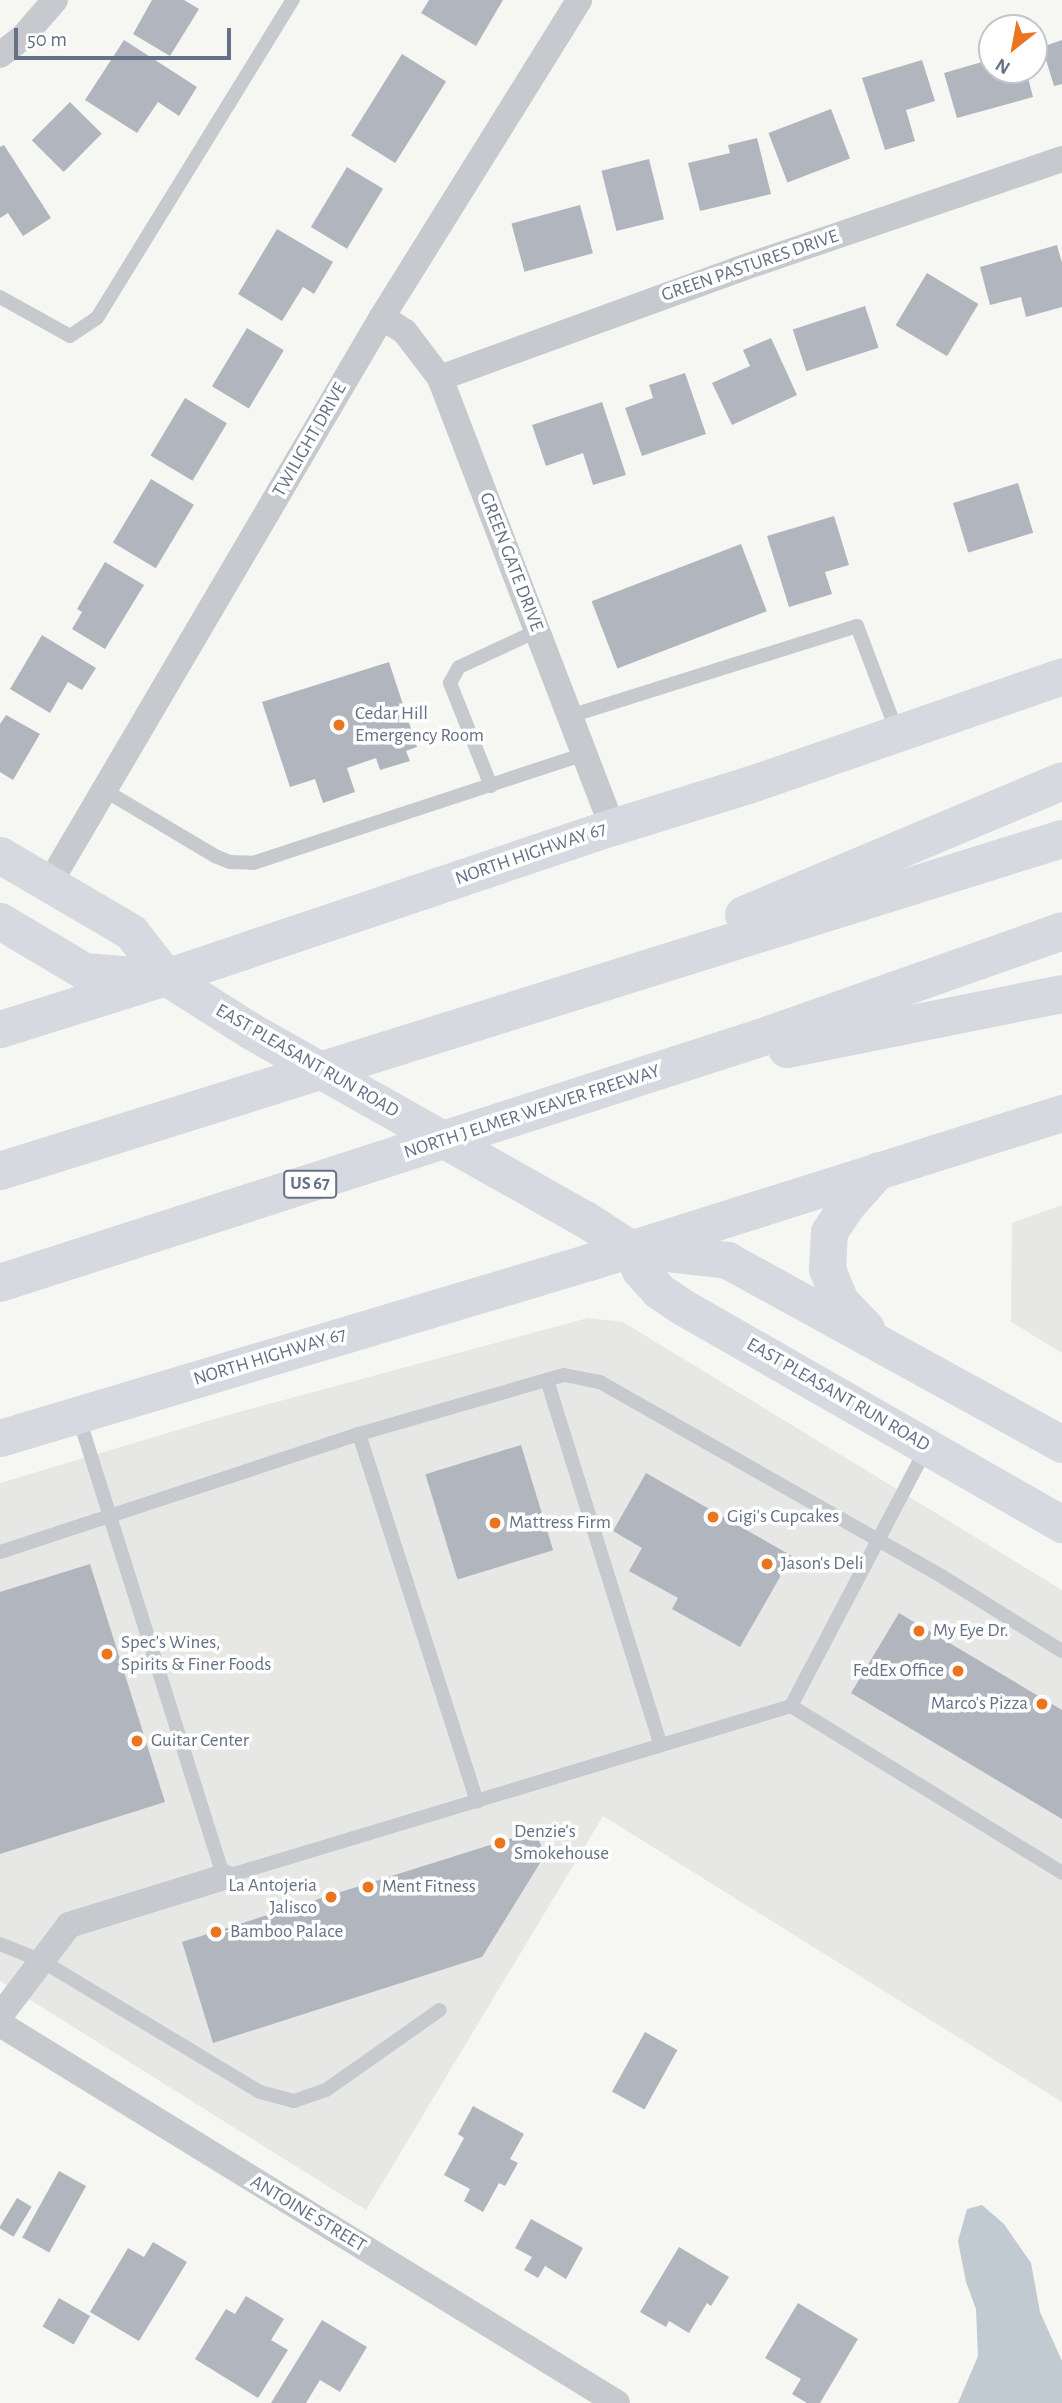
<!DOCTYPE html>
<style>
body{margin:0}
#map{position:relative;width:1062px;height:2403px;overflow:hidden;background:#f6f7f3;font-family:"Alegreya Sans",sans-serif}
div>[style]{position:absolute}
.built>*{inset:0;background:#e7e7e6}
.water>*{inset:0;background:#c2cad1}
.building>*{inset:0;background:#b1b6be;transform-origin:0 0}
.lane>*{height:14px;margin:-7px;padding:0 7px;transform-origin:7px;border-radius:7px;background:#c6c9cd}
.street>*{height:26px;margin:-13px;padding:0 13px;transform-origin:13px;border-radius:13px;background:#c6c9cd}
.secondary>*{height:37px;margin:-18.5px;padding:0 18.5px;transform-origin:18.5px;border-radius:18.5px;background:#d6d9df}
.highway>*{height:38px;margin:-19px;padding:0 19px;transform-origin:19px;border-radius:19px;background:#d6d9df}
.dots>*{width:19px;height:19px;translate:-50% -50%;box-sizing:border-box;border:4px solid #fff;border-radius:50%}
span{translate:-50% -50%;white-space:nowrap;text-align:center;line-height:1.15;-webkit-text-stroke:7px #fff;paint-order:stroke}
.shield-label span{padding:2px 5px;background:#fff;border:2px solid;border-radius:5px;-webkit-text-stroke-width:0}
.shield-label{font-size:18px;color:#647186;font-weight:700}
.street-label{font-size:19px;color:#647186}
.poi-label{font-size:19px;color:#647186}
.left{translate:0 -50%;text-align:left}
.right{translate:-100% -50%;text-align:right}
.north{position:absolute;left:978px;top:14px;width:70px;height:70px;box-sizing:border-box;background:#fff;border:2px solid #c1c6cf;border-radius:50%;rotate:211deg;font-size:19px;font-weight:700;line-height:28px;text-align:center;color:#647186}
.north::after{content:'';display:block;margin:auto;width:24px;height:32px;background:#eb741f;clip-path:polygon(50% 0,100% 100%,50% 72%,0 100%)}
.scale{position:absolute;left:14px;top:28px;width:217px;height:32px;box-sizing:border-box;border:4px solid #647186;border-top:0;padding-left:9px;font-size:21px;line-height:24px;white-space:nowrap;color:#647186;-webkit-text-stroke:5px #fff;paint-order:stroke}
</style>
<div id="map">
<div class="built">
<div style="clip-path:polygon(1062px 1205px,1062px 1353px,1011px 1322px,1012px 1223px)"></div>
<div style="clip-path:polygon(588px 1318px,623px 1322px,1062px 1590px,1062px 2102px,603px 1816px,366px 2210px,0 1981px,0 1483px,221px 1417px)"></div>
</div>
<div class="water">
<div style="clip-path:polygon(982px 2205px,1004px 2224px,1031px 2263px,1040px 2312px,1062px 2361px,1062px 2403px,958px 2403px,978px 2356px,976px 2309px,966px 2282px,958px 2241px,967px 2209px)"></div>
</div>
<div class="building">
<div style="clip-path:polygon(152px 0,184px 0,199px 9px,170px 56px,133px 34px)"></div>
<div style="clip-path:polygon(429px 0,503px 0,476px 46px,421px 13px)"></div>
<div style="clip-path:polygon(124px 40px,197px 87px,179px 116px,158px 102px,137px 133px,85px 100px)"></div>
<div style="clip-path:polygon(1062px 40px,1062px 84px,1054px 86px,1042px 47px)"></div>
<div style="left:402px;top:54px;width:52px;height:96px;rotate:32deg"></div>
<div style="clip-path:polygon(992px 59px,992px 70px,1026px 70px,1033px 97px,957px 118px,944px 73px)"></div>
<div style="clip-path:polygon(922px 60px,935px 101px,906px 110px,915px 141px,885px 150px,862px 78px)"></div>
<div style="left:70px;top:102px;width:45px;height:54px;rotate:45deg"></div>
<div style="left:831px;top:109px;width:53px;height:67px;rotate:69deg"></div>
<div style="clip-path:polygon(757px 138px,771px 194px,700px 211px,688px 163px,730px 153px,728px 145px)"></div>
<div style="clip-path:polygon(4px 145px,51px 218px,23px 236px,8px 213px,0 218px,0 147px)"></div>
<div style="left:649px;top:159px;width:62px;height:49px;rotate:76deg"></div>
<div style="left:347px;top:167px;width:42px;height:70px;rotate:31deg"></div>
<div style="left:580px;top:205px;width:50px;height:71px;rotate:75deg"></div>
<div style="clip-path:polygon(277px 229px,333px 262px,314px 294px,303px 287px,282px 321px,238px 294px)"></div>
<div style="clip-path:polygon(1057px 245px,1062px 263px,1062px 307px,1026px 317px,1021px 297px,990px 305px,980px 267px)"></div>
<div style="left:927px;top:273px;width:60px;height:61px;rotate:31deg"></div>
<div style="left:865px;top:306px;width:44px;height:76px;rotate:72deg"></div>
<div style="left:247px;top:328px;width:43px;height:68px;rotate:31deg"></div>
<div style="clip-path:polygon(771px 338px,797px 395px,732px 425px,712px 383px,750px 366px,743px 350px)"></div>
<div style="clip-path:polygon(685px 373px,706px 434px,642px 456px,625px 408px,653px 398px,649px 385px)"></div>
<div style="left:185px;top:398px;width:49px;height:67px;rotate:31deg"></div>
<div style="clip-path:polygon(602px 402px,626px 475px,593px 485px,583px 453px,546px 466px,532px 425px)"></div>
<div style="left:151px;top:479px;width:50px;height:74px;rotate:31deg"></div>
<div style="left:1018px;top:483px;width:52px;height:68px;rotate:73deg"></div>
<div style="clip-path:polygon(834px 516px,849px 565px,825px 572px,832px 594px,789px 607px,767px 536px)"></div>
<div style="left:741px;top:544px;width:72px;height:160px;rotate:69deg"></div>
<div style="clip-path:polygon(105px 562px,144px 585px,105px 649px,72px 629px,82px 612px,77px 609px)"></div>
<div style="clip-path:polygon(42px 635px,96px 668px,82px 690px,68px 682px,50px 713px,10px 689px)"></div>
<div style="clip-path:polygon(389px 662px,417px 747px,406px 751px,410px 761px,380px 770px,376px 758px,347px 768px,355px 792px,323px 803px,315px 779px,290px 787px,262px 702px)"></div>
<div style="clip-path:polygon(6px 715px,40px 734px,13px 780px,0 772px,0 724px)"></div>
<div style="left:521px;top:1445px;width:110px;height:100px;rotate:73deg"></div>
<div style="clip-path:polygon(646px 1473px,792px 1556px,740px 1647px,672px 1609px,678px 1598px,629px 1571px,642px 1548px,613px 1531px)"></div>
<div style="clip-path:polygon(90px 1564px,165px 1802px,0 1854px,0 1592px)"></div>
<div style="clip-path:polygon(899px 1613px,1062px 1710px,1062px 1819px,851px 1693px)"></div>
<div style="clip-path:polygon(535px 1831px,545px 1855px,482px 1957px,213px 2043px,182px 1942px)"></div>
<div style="left:645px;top:2032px;width:37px;height:68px;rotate:29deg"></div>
<div style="clip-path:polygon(473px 2106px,524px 2134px,510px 2159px,518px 2163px,505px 2186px,499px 2183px,483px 2212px,464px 2201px,470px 2189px,444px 2175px,464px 2138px,458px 2134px)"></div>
<div style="left:59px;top:2171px;width:31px;height:76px;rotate:29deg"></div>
<div style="left:17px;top:2198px;width:17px;height:35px;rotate:31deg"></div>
<div style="clip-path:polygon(531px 2219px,583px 2248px,566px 2279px,545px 2266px,538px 2278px,524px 2270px,532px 2257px,515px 2248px)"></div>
<div style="clip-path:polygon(153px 2242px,187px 2262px,139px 2341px,90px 2312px,128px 2248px,144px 2257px)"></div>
<div style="clip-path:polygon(679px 2247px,729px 2277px,711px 2306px,707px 2303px,689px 2333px,669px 2321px,666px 2327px,640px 2312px)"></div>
<div style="clip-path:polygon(246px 2296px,284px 2319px,271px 2340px,288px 2350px,258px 2398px,195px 2359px,226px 2309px,235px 2314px)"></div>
<div style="left:59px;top:2298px;width:36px;height:33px;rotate:30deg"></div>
<div style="clip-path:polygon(798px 2303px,858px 2339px,820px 2403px,807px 2403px,792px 2394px,801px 2379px,765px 2358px)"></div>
<div style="clip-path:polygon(322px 2320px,367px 2347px,340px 2392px,320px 2380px,306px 2403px,271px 2403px)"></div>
</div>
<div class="lane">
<div style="left:0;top:297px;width:80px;rotate:29.1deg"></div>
<div style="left:70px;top:336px;width:32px;rotate:-34deg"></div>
<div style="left:97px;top:318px;width:374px;rotate:-58.4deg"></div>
<div style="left:570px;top:716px;width:301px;rotate:-17.4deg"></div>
<div style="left:857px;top:626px;width:113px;rotate:69.3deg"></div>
<div style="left:491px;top:786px;width:111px;rotate:-111.7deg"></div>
<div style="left:450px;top:683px;width:18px;rotate:-61deg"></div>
<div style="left:459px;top:667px;width:86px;rotate:-24.8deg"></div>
<div style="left:104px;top:790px;width:129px;rotate:30.7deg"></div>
<div style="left:215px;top:856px;width:16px;rotate:22deg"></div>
<div style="left:230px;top:862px;width:23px;rotate:2deg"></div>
<div style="left:253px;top:863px;width:348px;rotate:-18.2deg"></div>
<div style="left:547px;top:1380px;width:382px;rotate:72.7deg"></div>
<div style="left:78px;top:1415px;width:485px;rotate:72.5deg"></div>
<div style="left:224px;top:1877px;width:592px;rotate:-16.78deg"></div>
<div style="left:791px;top:1706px;width:293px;rotate:-62.3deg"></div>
<div style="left:359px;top:1434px;width:386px;rotate:72.2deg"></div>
<div style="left:0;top:1552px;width:378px;rotate:-18.2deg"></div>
<div style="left:359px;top:1434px;width:213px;rotate:-16.1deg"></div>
<div style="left:564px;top:1375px;width:37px;rotate:11deg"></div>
<div style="left:600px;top:1382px;width:395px;rotate:29.6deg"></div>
<div style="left:943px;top:1577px;width:140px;rotate:31.9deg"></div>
<div style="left:791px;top:1706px;width:318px;rotate:31.6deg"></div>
<div style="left:0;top:1944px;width:45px;rotate:22deg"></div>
<div style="left:42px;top:1961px;width:254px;rotate:31deg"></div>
<div style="left:260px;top:2092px;width:35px;rotate:15deg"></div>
<div style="left:294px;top:2101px;width:34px;rotate:-19deg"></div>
<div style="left:326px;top:2090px;width:139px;rotate:-35.1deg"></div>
</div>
<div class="street">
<div style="left:0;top:55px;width:29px;rotate:-38deg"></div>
<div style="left:23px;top:37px;width:49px;rotate:-49.1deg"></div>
<div style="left:382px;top:317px;width:27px;rotate:33deg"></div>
<div style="left:405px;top:332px;width:58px;rotate:52.7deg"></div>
<div style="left:440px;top:378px;width:481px;rotate:69deg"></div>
<div style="left:440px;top:378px;width:321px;rotate:-20deg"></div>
<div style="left:742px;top:268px;width:338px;rotate:-18.8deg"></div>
<div style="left:49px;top:884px;width:658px;rotate:-59.57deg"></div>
<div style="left:382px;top:317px;width:373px;rotate:-58.1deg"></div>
<div style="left:0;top:2016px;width:114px;rotate:-52.8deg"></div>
<div style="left:69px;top:1925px;width:162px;rotate:-17.2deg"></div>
<div style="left:0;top:2024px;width:724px;rotate:31.56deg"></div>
</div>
<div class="secondary">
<div style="left:0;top:855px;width:152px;rotate:30.4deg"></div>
<div style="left:131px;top:932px;width:57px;rotate:52.1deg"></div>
<div style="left:166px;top:977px;width:101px;rotate:32.4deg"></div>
<div style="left:251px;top:1031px;width:383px;rotate:29.4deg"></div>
<div style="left:585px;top:1219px;width:55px;rotate:33.1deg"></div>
<div style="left:631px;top:1249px;width:97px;rotate:6.5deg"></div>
<div style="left:727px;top:1260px;width:382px;rotate:28.8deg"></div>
<div style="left:0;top:921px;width:98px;rotate:30.8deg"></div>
<div style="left:84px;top:971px;width:63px;rotate:4.5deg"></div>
<div style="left:0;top:1029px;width:174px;rotate:-17.4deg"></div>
<div style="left:166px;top:977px;width:471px;rotate:-18.6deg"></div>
<div style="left:612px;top:827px;width:142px;rotate:-17.2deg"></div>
<div style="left:748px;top:785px;width:332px;rotate:-19.1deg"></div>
<div style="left:631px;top:1249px;width:23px;rotate:67deg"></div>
<div style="left:640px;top:1270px;width:28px;rotate:48deg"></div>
<div style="left:659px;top:1291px;width:27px;rotate:34deg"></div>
<div style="left:681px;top:1306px;width:439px;rotate:29.8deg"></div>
<div style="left:866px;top:1328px;width:37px;rotate:-134deg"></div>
<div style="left:840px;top:1301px;width:35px;rotate:-112deg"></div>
<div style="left:827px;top:1269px;width:37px;rotate:-87deg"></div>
<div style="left:829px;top:1232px;width:31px;rotate:-57deg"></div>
<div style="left:846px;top:1206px;width:48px;rotate:-48.4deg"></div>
<div style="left:0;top:1438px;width:615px;rotate:-16.64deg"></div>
<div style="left:589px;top:1262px;width:496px;rotate:-17.5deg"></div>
</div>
<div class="highway">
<div style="left:744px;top:915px;width:345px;rotate:-22.8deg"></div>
<div style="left:787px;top:1049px;width:280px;rotate:-11.3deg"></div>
<div style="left:0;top:1171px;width:1113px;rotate:-17.36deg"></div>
<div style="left:0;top:1283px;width:808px;rotate:-17.87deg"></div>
<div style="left:769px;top:1035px;width:311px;rotate:-19.5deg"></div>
</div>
<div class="dots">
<div style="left:339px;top:725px;background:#eb741f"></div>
<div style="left:713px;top:1517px;background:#eb741f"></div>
<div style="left:495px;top:1523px;background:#eb741f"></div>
<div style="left:767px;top:1564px;background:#eb741f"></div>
<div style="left:919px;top:1631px;background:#eb741f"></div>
<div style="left:107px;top:1654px;background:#eb741f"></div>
<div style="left:958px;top:1671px;background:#eb741f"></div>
<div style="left:1042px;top:1704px;background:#eb741f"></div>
<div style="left:137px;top:1741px;background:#eb741f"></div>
<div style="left:500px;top:1843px;background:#eb741f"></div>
<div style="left:368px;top:1887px;background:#eb741f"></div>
<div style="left:331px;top:1897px;background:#eb741f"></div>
<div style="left:216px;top:1932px;background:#eb741f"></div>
</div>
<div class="shield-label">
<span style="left:310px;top:1184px">US 67</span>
</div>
<div class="street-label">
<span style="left:750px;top:266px;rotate:-19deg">GREEN PASTURES DRIVE</span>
<span style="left:310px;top:440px;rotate:-60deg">TWILIGHT DRIVE</span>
<span style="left:511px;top:562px;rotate:69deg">GREEN GATE DRIVE</span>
<span style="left:531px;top:854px;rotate:-19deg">NORTH HIGHWAY 67</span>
<span style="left:307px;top:1061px;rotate:30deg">EAST PLEASANT RUN ROAD</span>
<span style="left:532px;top:1112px;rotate:-18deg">NORTH J ELMER WEAVER FREEWAY</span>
<span style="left:270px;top:1357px;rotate:-17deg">NORTH HIGHWAY 67</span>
<span style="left:838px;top:1395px;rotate:30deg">EAST PLEASANT RUN ROAD</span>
<span style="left:308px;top:2214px;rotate:31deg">ANTOINE STREET</span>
</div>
<div class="poi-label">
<span class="left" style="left:355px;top:725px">Cedar Hill<br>Emergency Room</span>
<span class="left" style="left:727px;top:1517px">Gigi's Cupcakes</span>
<span class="left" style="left:509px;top:1523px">Mattress Firm</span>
<span class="left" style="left:781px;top:1564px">Jason's Deli</span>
<span class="left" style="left:933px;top:1631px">My Eye Dr.</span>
<span class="left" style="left:121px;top:1654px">Spec's Wines,<br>Spirits &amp; Finer Foods</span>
<span class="right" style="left:944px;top:1671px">FedEx Office</span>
<span class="right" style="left:1028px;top:1704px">Marco's Pizza</span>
<span class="left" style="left:151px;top:1741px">Guitar Center</span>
<span class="left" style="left:514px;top:1843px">Denzie's<br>Smokehouse</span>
<span class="right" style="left:317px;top:1897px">La Antojeria<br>Jalisco</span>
<span class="left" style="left:382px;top:1887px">Ment Fitness</span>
<span class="left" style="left:230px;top:1932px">Bamboo Palace</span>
</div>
<div class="north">N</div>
<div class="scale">50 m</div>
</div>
